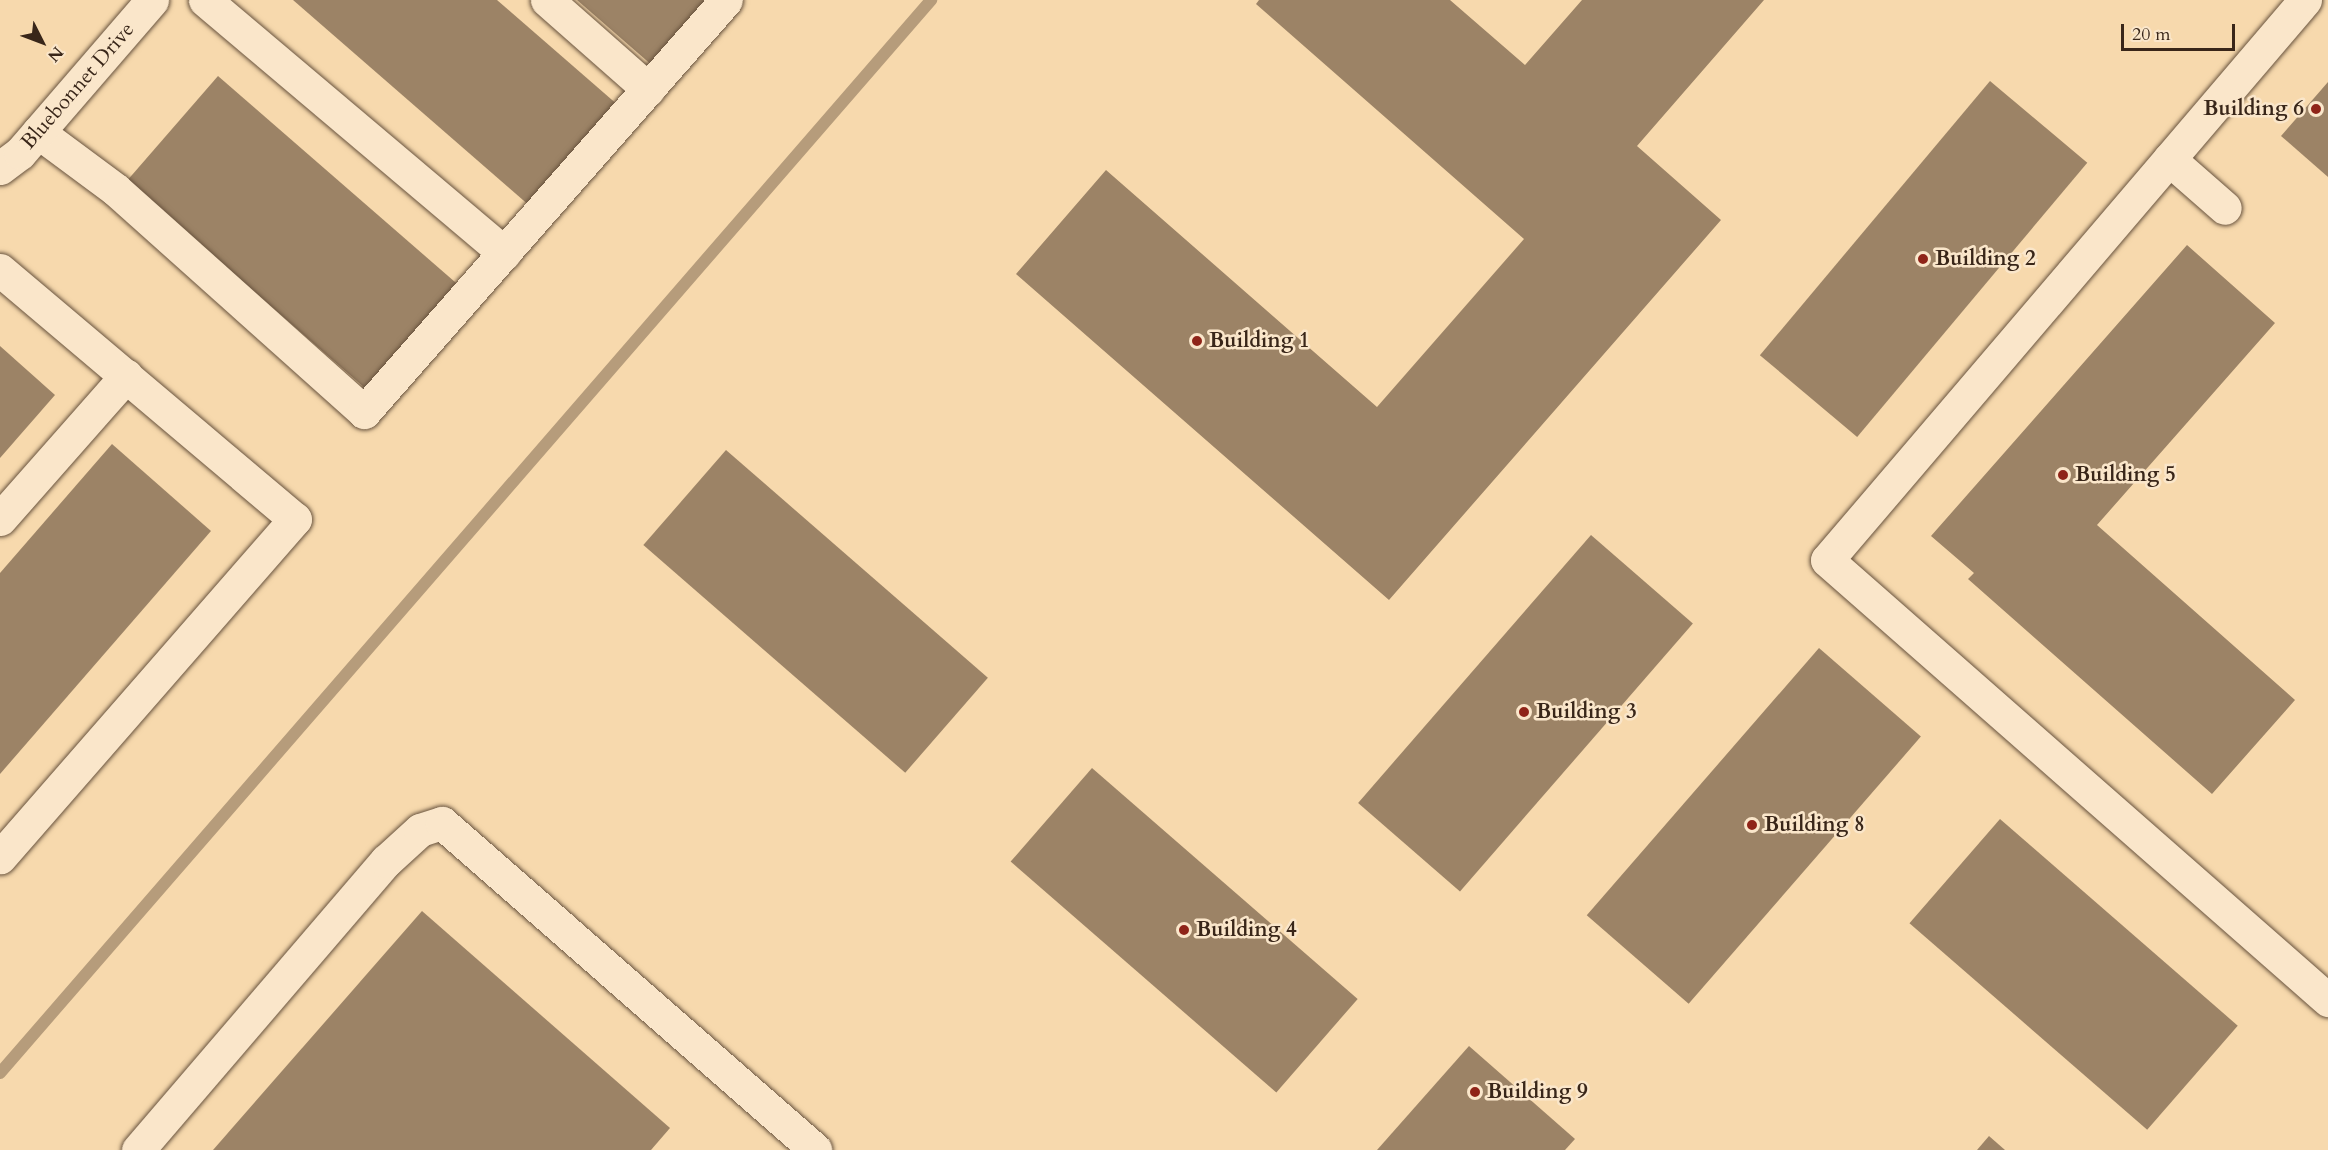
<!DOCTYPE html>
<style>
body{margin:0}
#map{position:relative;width:2328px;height:1150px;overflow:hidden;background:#f7d9ad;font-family:Cardo,serif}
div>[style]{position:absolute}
.stream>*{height:12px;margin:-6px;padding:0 6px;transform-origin:6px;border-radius:6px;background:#b69c7b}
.building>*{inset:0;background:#9c8366;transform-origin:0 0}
.roads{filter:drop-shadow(0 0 2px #68533e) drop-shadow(0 0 2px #68533e)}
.minor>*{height:33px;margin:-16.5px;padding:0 16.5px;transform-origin:16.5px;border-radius:16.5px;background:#fae6ca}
.dots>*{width:16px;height:16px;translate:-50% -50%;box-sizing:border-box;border:3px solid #fae6ca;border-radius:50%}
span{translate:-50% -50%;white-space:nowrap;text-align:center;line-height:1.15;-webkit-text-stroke:5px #fae6ca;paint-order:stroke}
.street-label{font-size:21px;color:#392619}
.poi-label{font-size:21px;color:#392619;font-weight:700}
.right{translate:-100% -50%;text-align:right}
.left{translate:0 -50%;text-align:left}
.north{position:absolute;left:12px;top:12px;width:60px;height:60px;-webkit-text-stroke:4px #fae6ca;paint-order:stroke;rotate:132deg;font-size:16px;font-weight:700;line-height:24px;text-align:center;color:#392619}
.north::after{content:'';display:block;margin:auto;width:21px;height:27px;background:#392619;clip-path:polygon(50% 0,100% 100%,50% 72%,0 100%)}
.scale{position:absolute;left:2121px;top:24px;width:114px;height:27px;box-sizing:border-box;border:3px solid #392619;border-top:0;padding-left:8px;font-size:18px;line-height:21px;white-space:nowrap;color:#392619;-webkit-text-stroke:4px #fae6ca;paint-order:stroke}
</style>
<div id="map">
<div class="stream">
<div style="left:0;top:1073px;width:1421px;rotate:-49.05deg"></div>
</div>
<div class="building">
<div style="clip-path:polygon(293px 0,497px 0,619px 106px,531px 207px)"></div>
<div style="clip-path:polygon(577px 0,712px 0,654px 67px)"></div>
<div style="clip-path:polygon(1259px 0,1450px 0,1525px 65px,1582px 0,1764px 0,1637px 146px,1721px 220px,1389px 600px,1016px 274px,1106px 170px,1377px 407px,1524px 239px,1256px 4px)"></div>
<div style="left:218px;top:76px;width:322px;height:139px;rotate:41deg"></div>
<div style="left:1990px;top:81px;width:127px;height:358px;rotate:40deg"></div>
<div style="clip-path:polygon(2328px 82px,2328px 177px,2281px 136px)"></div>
<div style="clip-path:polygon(2187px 245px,2275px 323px,2097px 525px,2295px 700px,2212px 794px,1968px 579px,1974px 573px,1931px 536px)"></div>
<div style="clip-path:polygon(0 346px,55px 395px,0 458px)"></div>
<div style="clip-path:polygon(112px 444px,211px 531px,0 774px,0 573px)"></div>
<div style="left:726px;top:450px;width:347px;height:126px;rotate:41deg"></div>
<div style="left:1591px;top:535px;width:135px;height:355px;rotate:41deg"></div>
<div style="left:1819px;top:648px;width:135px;height:354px;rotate:41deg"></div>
<div style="left:1092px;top:768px;width:352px;height:124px;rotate:41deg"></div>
<div style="left:2000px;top:819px;width:315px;height:138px;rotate:41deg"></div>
<div style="clip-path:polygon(422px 911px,670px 1128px,651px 1150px,213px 1150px)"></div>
<div style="clip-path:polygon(1469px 1046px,1575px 1139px,1565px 1150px,1377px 1150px)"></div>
<div style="clip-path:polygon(1989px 1136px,2005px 1150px,1977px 1150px)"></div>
</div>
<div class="roads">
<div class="minor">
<div style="left:205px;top:0;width:392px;rotate:40.2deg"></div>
<div style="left:547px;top:0;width:135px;rotate:41.4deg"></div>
<div style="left:2305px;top:0;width:736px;rotate:130.48deg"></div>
<div style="left:1827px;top:560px;width:667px;rotate:41.29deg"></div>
<div style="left:38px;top:132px;width:97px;rotate:36.6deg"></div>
<div style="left:116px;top:190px;width:333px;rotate:41.8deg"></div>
<div style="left:364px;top:412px;width:548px;rotate:-48.7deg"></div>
<div style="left:2169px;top:159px;width:74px;rotate:41.2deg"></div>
<div style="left:0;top:168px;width:25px;rotate:-37deg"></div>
<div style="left:20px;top:153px;width:202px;rotate:-49.2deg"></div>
<div style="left:0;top:270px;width:386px;rotate:40.2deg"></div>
<div style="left:295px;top:519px;width:449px;rotate:131.1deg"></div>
<div style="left:0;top:519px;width:191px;rotate:-48.6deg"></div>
<div style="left:138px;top:1150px;width:381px;rotate:-49.4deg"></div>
<div style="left:386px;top:861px;width:46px;rotate:-42.4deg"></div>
<div style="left:420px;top:830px;width:23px;rotate:-18deg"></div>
<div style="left:442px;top:823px;width:496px;rotate:41.2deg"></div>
</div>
</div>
<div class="dots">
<div style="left:2316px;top:109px;background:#8f2418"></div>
<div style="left:1923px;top:259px;background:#8f2418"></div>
<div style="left:1197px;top:341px;background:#8f2418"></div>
<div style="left:2063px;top:475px;background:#8f2418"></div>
<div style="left:1524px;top:712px;background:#8f2418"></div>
<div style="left:1752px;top:825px;background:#8f2418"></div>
<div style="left:1184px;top:930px;background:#8f2418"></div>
<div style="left:1475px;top:1092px;background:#8f2418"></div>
</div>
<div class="street-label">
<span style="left:78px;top:86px;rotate:-49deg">Bluebonnet Drive</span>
</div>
<div class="poi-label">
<span class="right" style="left:2304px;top:109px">Building 6</span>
<span class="left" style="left:1935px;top:259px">Building 2</span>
<span class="left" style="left:1209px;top:341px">Building 1</span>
<span class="left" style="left:2075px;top:475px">Building 5</span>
<span class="left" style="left:1536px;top:712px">Building 3</span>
<span class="left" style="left:1764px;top:825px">Building 8</span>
<span class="left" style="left:1196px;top:930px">Building 4</span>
<span class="left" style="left:1487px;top:1092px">Building 9</span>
</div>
<div class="north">N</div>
<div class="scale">20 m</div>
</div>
